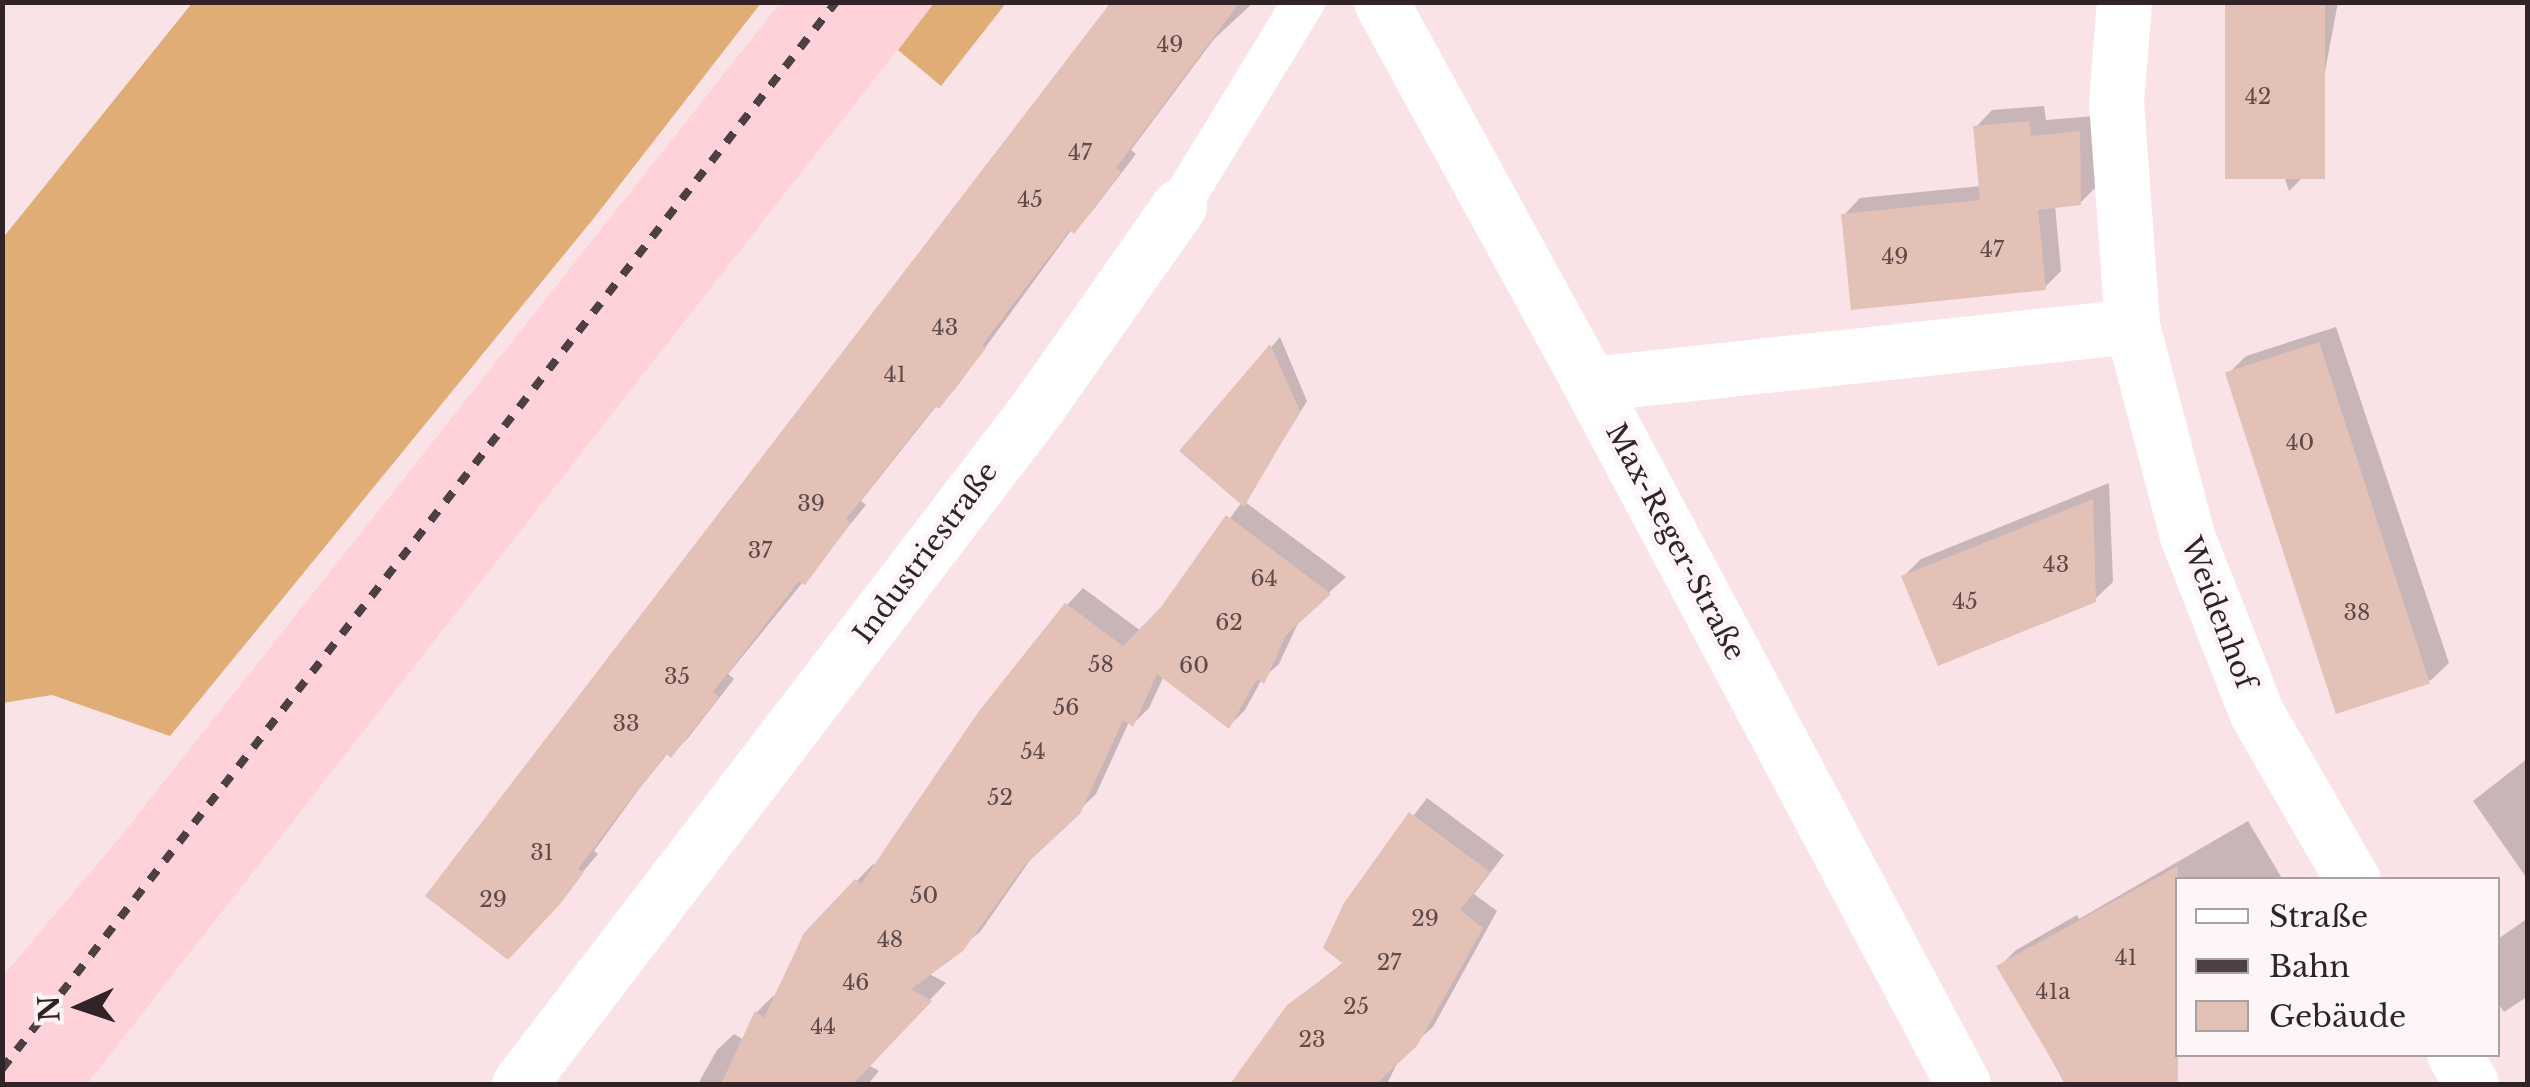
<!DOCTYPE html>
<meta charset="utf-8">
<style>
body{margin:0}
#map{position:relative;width:2530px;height:1087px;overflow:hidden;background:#fae3e7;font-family:"Libre Baskerville",serif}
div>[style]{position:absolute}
.built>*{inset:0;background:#ffd1d9}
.forest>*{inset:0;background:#dfad75}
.shadow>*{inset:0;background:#0003}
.building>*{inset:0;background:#e4c1b7;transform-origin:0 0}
.service>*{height:42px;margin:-21px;padding:0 21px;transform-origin:21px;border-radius:21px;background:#fff}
.minor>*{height:55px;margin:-27.5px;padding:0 27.5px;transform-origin:27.5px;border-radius:27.5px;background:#fff}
.rail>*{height:8px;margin-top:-4px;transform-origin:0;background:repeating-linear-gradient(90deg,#4e3f42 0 12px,transparent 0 24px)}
span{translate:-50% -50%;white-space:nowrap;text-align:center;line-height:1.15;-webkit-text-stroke:10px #fdf5f6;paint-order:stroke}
.number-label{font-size:22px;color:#5e4a4a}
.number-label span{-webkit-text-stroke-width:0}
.street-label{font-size:28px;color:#312326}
.frame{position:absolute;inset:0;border:5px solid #312326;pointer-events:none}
.legend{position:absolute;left:2175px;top:877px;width:325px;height:180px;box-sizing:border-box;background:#fdf5f6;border:2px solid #aba1a3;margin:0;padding:12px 18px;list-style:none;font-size:30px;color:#312326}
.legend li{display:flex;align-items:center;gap:20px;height:50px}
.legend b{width:50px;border:2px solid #aba1a3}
.north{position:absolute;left:30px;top:957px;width:100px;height:100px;-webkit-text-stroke:8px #fdf5f6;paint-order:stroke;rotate:267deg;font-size:28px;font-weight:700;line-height:40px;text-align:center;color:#312326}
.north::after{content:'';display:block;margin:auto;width:35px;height:45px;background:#312326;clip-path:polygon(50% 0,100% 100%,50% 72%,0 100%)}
</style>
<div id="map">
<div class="built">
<div style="clip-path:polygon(780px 3px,934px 3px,87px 1084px,3px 1084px,3px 976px,121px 836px)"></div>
</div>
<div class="forest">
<div style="clip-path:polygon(193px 2px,761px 3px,594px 218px,170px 736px,52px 695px,3px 703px,2px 239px)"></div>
<div style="clip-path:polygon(934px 3px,1006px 3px,941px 86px,898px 50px)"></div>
</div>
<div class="shadow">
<div style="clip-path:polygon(1113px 2px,1254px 2px,1214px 39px,1131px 150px,1136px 154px,1090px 214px,1072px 229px,955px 389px,937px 405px,861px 501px,866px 505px,728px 674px,734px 679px,688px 738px,671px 755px,668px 753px,639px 789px,594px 851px,598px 854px,525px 940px)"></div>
<div style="clip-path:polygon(2227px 2px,2338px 2px,2306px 174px,2289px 191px)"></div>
<div style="clip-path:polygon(2044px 106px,2046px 120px,2095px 116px,2097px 186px,2080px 203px,2055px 205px,2061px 271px,2045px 287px,1844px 215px,1860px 198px,1981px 186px,1976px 127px,1992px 110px)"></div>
<div style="clip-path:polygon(2336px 327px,2449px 663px,2431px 680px,2341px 711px,2228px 374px,2246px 356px)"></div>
<div style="clip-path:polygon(1280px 337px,1307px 401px,1245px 502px,1346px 577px,1300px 619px,1279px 664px,1262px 679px,1245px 710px,1229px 726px,1164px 676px,1149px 708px,1133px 724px,1129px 722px,1096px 794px,1037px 850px,980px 932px,928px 973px,946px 983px,868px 1065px,879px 1071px,868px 1084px,698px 1084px,717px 1050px,734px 1034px,744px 1040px,757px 1012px,773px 996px,776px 998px,806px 934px,873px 864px,876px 867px,1067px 605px,1083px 588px,1141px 631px,1163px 608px,1242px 502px,1182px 451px)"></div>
<div style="clip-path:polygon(2109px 483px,2113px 582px,2095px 599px,1904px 576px,1921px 559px)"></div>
<div style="clip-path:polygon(2528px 758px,2528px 880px,2473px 801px)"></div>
<div style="clip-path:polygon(1427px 798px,1504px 855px,1474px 894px,1497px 911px,1433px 1027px,1401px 1055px,1387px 1084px,1233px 1084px,1288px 1006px,1344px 962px,1346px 904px)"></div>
<div style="clip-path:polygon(2248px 821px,2283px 880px,2178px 880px,2128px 1005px,2172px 1084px,2065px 1084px,2000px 966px,2016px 950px,2077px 915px,2079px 919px)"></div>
<div style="clip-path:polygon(2528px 918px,2528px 996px,2504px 1012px,2498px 1003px,2498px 939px)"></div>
</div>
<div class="building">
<div style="clip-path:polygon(1111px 2px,1240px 2px,1116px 168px,1121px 172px,1098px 203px,1074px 234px,1070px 230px,982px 345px,986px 348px,963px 378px,939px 409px,935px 406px,846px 519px,851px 523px,805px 585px,799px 581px,713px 692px,719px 697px,671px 758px,666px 754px,623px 809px,578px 869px,584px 872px,561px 903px,508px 960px,425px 896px)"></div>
<div style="left:2225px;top:2px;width:100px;height:177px"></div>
<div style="clip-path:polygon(2029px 121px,2031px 136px,2080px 131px,2081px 205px,2038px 210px,2046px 290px,1851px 310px,1841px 214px,1980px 200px,1973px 126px)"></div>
<div style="left:2319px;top:342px;width:359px;height:99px;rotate:72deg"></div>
<div style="clip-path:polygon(1270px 344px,1300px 411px,1244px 507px,1179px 451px)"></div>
<div style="clip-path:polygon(2093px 499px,2096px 602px,1938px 666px,1901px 576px)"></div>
<div style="clip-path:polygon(1226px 515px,1331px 594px,1286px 635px,1264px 684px,1257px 679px,1229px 729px,1157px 674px,1133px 727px,1123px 720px,1080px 814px,1024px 866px,963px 951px,911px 989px,932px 1001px,853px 1084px,721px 1084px,755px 1011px,764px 1018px,804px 933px,855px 879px,861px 884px,979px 711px,1065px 603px,1123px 646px,1161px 607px)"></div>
<div style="clip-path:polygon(1409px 812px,1490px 872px,1460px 910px,1483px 928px,1417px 1046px,1376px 1084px,1230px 1084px,1287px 1005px,1343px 964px,1323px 948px,1344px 903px)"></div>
<div style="clip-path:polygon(2178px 866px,2178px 1084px,2066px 1084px,1996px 966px)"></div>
</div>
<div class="service">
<div style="left:1179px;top:206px;width:239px;rotate:-58.5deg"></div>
</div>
<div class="minor">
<div style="left:1381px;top:2px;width:435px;rotate:61.3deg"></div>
<div style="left:1590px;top:384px;width:793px;rotate:61.95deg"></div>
<div style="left:2124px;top:2px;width:99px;rotate:94.6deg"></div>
<div style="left:2116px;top:101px;width:226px;rotate:85.9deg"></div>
<div style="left:2132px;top:326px;width:217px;rotate:75.3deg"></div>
<div style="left:2187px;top:536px;width:191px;rotate:68.5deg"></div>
<div style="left:2257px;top:714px;width:192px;rotate:60deg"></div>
<div style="left:1590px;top:384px;width:545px;rotate:-6.11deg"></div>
<div style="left:2454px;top:1054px;width:34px;rotate:60deg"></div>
<div style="left:519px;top:1084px;width:852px;rotate:-52.54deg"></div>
<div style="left:1037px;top:408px;width:247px;rotate:-54.9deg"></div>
</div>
<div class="rail">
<div style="left:2px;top:1069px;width:1354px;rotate:-51.99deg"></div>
</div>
<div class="number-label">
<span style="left:1170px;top:45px">49</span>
<span style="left:2258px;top:97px">42</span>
<span style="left:1080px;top:153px">47</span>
<span style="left:1030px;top:200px">45</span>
<span style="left:1992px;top:250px">47</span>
<span style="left:1895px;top:257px">49</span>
<span style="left:945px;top:328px">43</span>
<span style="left:895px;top:375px">41</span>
<span style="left:2300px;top:443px">40</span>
<span style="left:811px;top:504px">39</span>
<span style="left:760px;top:551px">37</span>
<span style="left:2056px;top:565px">43</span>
<span style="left:1264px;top:579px">64</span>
<span style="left:1965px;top:602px">45</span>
<span style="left:2357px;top:613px">38</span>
<span style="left:1229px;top:623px">62</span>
<span style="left:1101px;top:665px">58</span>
<span style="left:1194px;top:666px">60</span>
<span style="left:677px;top:677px">35</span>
<span style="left:1066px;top:708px">56</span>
<span style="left:626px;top:724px">33</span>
<span style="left:1033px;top:752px">54</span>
<span style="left:1000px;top:798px">52</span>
<span style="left:542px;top:853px">31</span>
<span style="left:924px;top:896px">50</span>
<span style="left:493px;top:900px">29</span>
<span style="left:1425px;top:919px">29</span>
<span style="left:890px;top:940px">48</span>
<span style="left:2126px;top:958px">41</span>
<span style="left:1389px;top:963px">27</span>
<span style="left:856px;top:983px">46</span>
<span style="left:2053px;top:992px">41a</span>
<span style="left:1356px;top:1007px">25</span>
<span style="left:823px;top:1027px">44</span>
<span style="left:1312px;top:1040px">23</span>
</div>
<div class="street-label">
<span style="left:1675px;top:542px;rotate:62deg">Max-Reger-Straße</span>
<span style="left:926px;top:553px;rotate:-53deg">Industriestraße</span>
<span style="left:2218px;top:613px;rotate:69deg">Weidenhof</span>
</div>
<div class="frame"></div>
<ul class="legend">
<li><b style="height:12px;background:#fff"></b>Straße</li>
<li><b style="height:12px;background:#4e3f42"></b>Bahn</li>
<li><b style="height:28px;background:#e4c1b7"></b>Gebäude</li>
</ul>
<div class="north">N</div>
</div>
